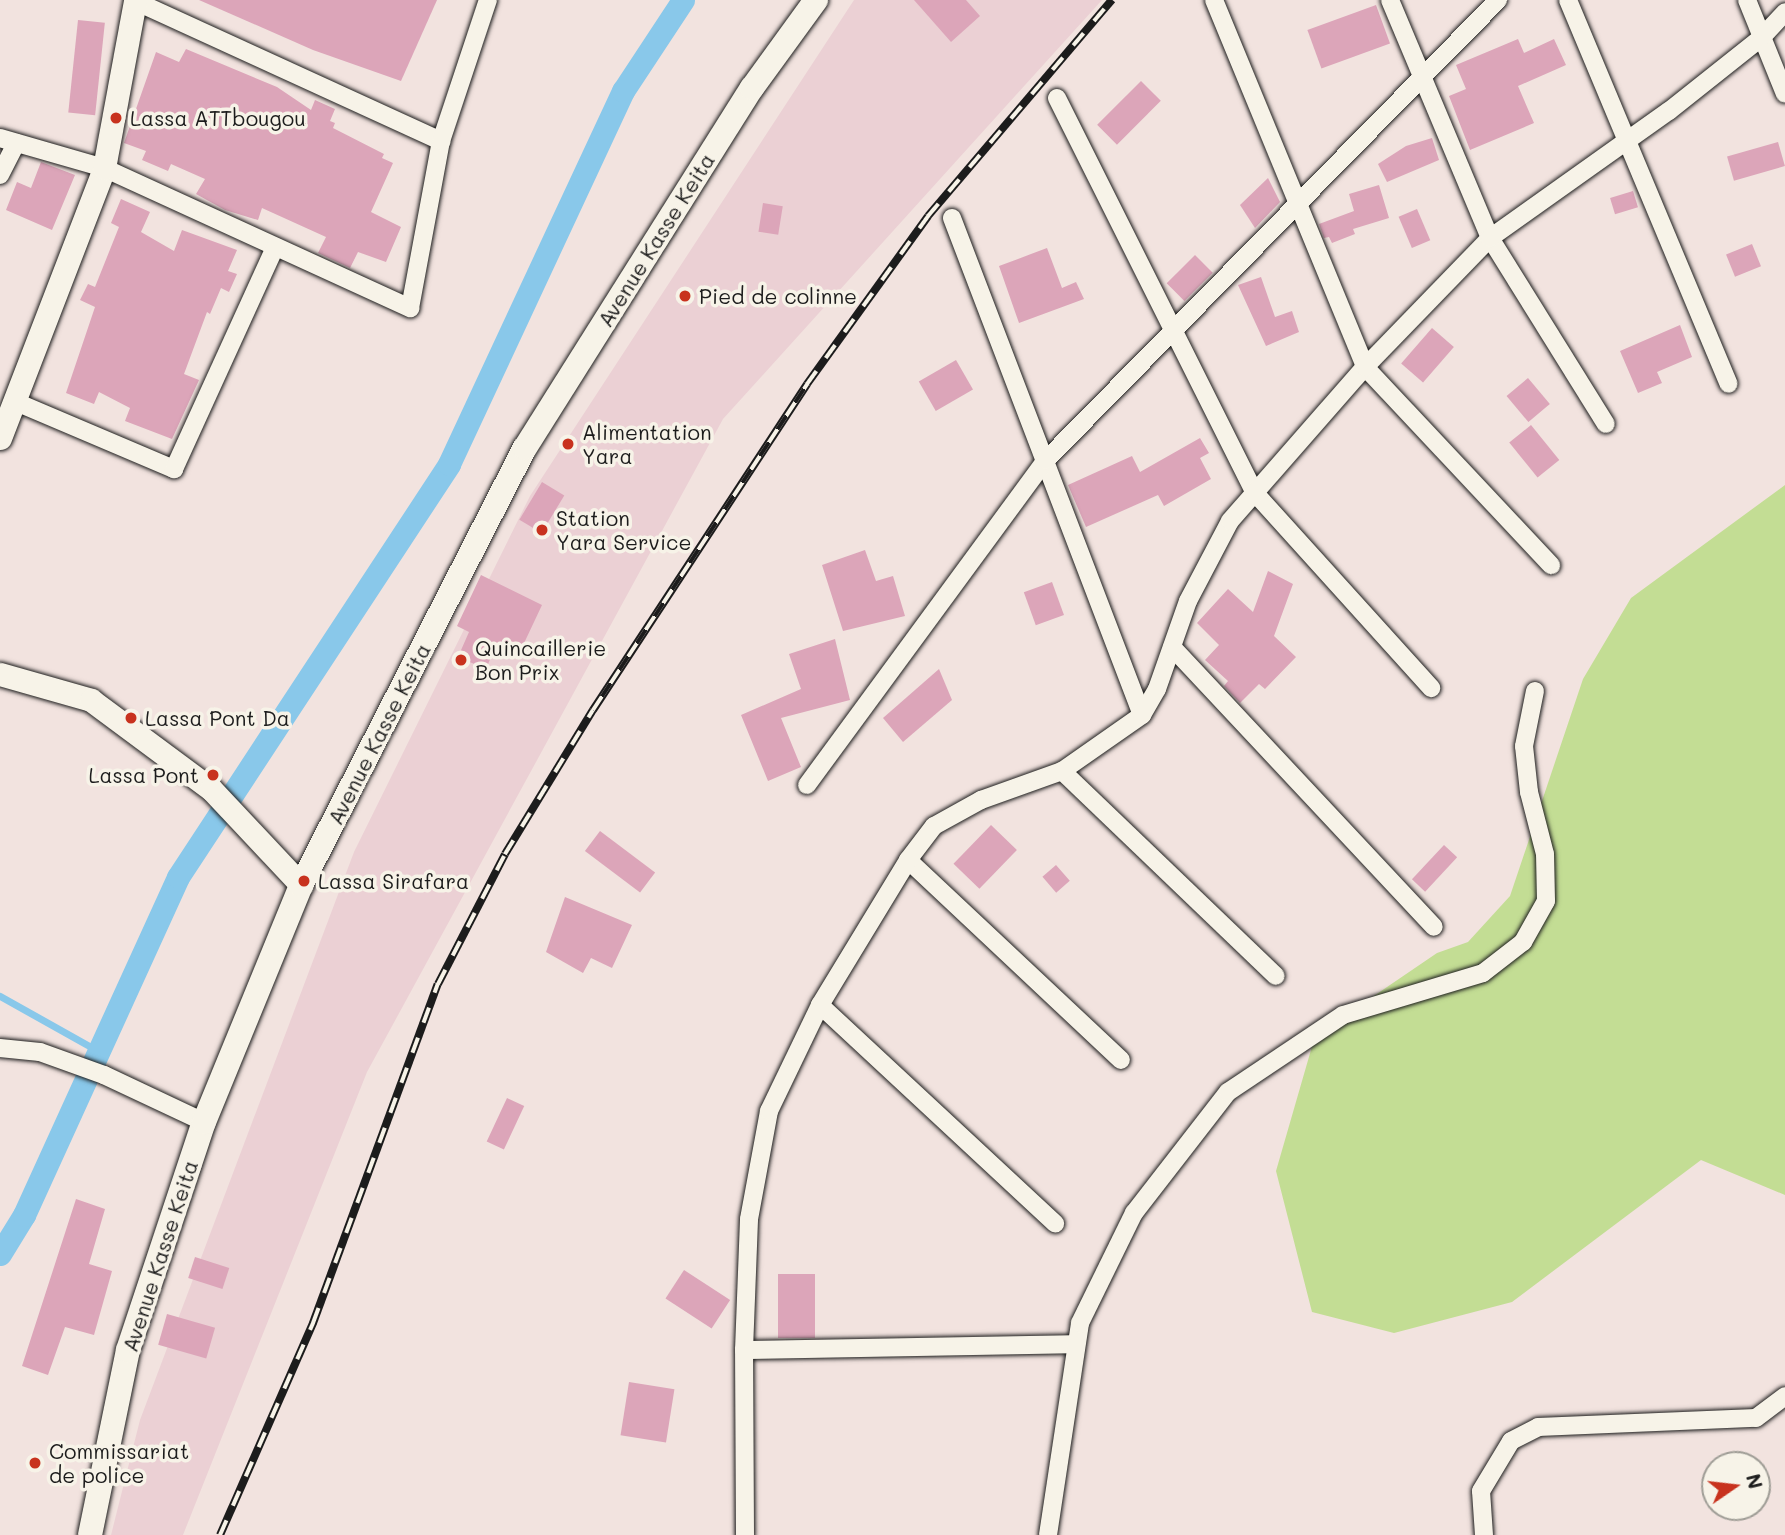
<!DOCTYPE html>
<style>
body{margin:0}
#map{position:relative;width:1785px;height:1535px;overflow:hidden;background:#f2e3df;font-family:Mali,sans-serif}
div>[style]{position:absolute}
.built>*{inset:0;background:#ebd0d4}
.green>*{inset:0;background:#c3dd94}
.stream>*{height:7px;margin:-3.5px;padding:0 3.5px;transform-origin:3.5px;border-radius:3.5px;background:#89c8ea}
.canal>*{height:23px;margin:-11.5px;padding:0 11.5px;transform-origin:11.5px;border-radius:11.5px;background:#89c8ea}
.building>*{inset:0;background:#dca5b9;transform-origin:0 0}
.roads{filter:drop-shadow(0 0 2px #1c1c1c) drop-shadow(0 0 2px #1c1c1c)}
.minor>*{height:18px;margin:-9px;padding:0 9px;transform-origin:9px;border-radius:9px;background:#f7f3e8}
.tertiary>*{height:23px;margin:-11.5px;padding:0 11.5px;transform-origin:11.5px;border-radius:11.5px;background:#f7f3e8}
.secondary>*{height:24px;margin:-12px;padding:0 12px;transform-origin:12px;border-radius:12px;background:#f7f3e8}
.rail>*{height:8px;margin-top:-4px;transform-origin:0;background:repeating-linear-gradient(90deg,#f7f3e8 0 16px,#1c1c1c 0 32px);box-sizing:border-box;border-block:2px solid #1c1c1c}
.dots>*{width:19px;height:19px;translate:-50% -50%;box-sizing:border-box;border:4px solid #f7f3e8;border-radius:50%}
span{translate:-50% -50%;white-space:nowrap;text-align:center;line-height:1.15;-webkit-text-stroke:7px #f7f3e8;paint-order:stroke}
.poi-label{font-size:21px;color:#1c1c1c}
.left{translate:0 -50%;text-align:left}
.right{translate:-100% -50%;text-align:right}
.street-label{font-size:21px;color:#1c1c1c}
.north{position:absolute;left:1701px;top:1451px;width:70px;height:70px;box-sizing:border-box;background:#f7f3e8;border:2px solid #9f9d96;border-radius:50%;rotate:76deg;font-size:19px;font-weight:700;line-height:28px;text-align:center;color:#1c1c1c}
.north::after{content:'';display:block;margin:auto;width:24px;height:32px;background:#c8321e;clip-path:polygon(50% 0,100% 100%,50% 72%,0 100%)}
</style>
<div id="map">
<div class="built">
<div style="clip-path:polygon(854px 0,1102px 0,723px 419px,367px 1072px,183px 1535px,111px 1535px,140px 1420px,354px 852px,530px 496px)"></div>
</div>
<div class="green">
<div style="clip-path:polygon(1785px 485px,1785px 1195px,1701px 1160px,1512px 1302px,1394px 1333px,1312px 1312px,1276px 1171px,1315px 1036px,1437px 953px,1468px 942px,1510px 896px,1583px 679px,1631px 598px)"></div>
</div>
<div class="stream">
<div style="left:0;top:996px;width:112px;rotate:29.3deg"></div>
</div>
<div class="canal">
<div style="left:0;top:1254px;width:46px;rotate:-58.4deg"></div>
<div style="left:24px;top:1215px;width:371px;rotate:-65.5deg"></div>
<div style="left:178px;top:877px;width:494px;rotate:-56.7deg"></div>
<div style="left:449px;top:464px;width:412px;rotate:-65deg"></div>
<div style="left:623px;top:91px;width:109px;rotate:-56.6deg"></div>
</div>
<div class="building">
<div style="clip-path:polygon(199px 0,437px 0,401px 81px,313px 50px)"></div>
<div style="clip-path:polygon(914px 0,966px 0,980px 16px,951px 42px)"></div>
<div style="left:1376px;top:5px;width:41px;height:73px;rotate:70deg"></div>
<div style="left:78px;top:20px;width:27px;height:93px;rotate:6deg"></div>
<div style="clip-path:polygon(1518px 39px,1524px 53px,1554px 39px,1566px 65px,1518px 86px,1534px 123px,1470px 150px,1449px 96px,1466px 89px,1456px 65px)"></div>
<div style="clip-path:polygon(186px 49px,277px 87px,311px 110px,315px 100px,335px 109px,330px 121px,335px 123px,333px 128px,384px 154px,382px 158px,393px 163px,371px 212px,401px 227px,386px 262px,358px 252px,350px 268px,318px 253px,326px 237px,262px 208px,258px 220px,225px 210px,196px 194px,205px 179px,171px 164px,168px 171px,142px 160px,146px 151px,124px 143px,156px 52px,179px 62px)"></div>
<div style="left:1141px;top:81px;width:28px;height:62px;rotate:45deg"></div>
<div style="clip-path:polygon(1432px 138px,1439px 160px,1387px 182px,1378px 164px,1406px 146px)"></div>
<div style="left:1778px;top:142px;width:25px;height:53px;rotate:74deg"></div>
<div style="clip-path:polygon(41px 162px,75px 175px,52px 230px,6px 210px,17px 182px,31px 188px)"></div>
<div style="clip-path:polygon(1268px 178px,1280px 202px,1255px 228px,1240px 205px)"></div>
<div style="clip-path:polygon(1379px 185px,1389px 218px,1353px 229px,1355px 234px,1332px 243px,1329px 237px,1324px 238px,1319px 224px,1354px 211px,1349px 194px)"></div>
<div style="left:1633px;top:191px;width:17px;height:24px;rotate:73deg"></div>
<div style="clip-path:polygon(121px 199px,150px 212px,141px 232px,174px 251px,182px 230px,237px 250px,228px 271px,237px 274px,229px 292px,221px 288px,210px 314px,207px 312px,184px 374px,199px 380px,172px 439px,125px 421px,130px 408px,99px 392px,94px 404px,66px 393px,95px 307px,80px 300px,88px 284px,95px 287px,119px 227px,111px 223px)"></div>
<div style="left:763px;top:203px;width:20px;height:29px;rotate:9deg"></div>
<div style="left:1417px;top:209px;width:34px;height:20px;rotate:67deg"></div>
<div style="left:1752px;top:244px;width:24px;height:28px;rotate:68deg"></div>
<div style="clip-path:polygon(1047px 248px,1062px 288px,1076px 282px,1084px 299px,1019px 323px,999px 266px)"></div>
<div style="left:1195px;top:255px;width:25px;height:40px;rotate:45deg"></div>
<div style="clip-path:polygon(1261px 277px,1275px 317px,1292px 311px,1299px 332px,1266px 346px,1238px 285px)"></div>
<div style="clip-path:polygon(1680px 325px,1692px 357px,1657px 372px,1662px 383px,1638px 393px,1620px 351px)"></div>
<div style="left:1432px;top:328px;width:29px;height:47px;rotate:41deg"></div>
<div style="left:956px;top:360px;width:34px;height:43px;rotate:60deg"></div>
<div style="left:1528px;top:378px;width:34px;height:28px;rotate:50deg"></div>
<div style="left:1531px;top:425px;width:45px;height:28px;rotate:51deg"></div>
<div style="clip-path:polygon(1200px 438px,1209px 453px,1200px 458px,1211px 479px,1164px 506px,1158px 495px,1086px 527px,1068px 485px,1132px 456px,1140px 472px)"></div>
<div style="left:542px;top:482px;width:26px;height:44px;rotate:31deg"></div>
<div style="clip-path:polygon(865px 550px,876px 581px,893px 576px,905px 616px,843px 631px,822px 565px)"></div>
<div style="clip-path:polygon(1268px 571px,1293px 584px,1274px 636px,1296px 657px,1265px 689px,1259px 684px,1240px 703px,1224px 686px,1228px 681px,1205px 660px,1219px 645px,1197px 623px,1228px 589px,1253px 612px)"></div>
<div style="clip-path:polygon(481px 575px,542px 605px,518px 656px,496px 645px,486px 669px,458px 657px,469px 632px,457px 626px)"></div>
<div style="left:1052px;top:582px;width:35px;height:30px;rotate:70deg"></div>
<div style="clip-path:polygon(835px 639px,850px 700px,781px 718px,801px 767px,768px 781px,741px 715px,801px 689px,789px 654px)"></div>
<div style="clip-path:polygon(939px 669px,952px 700px,903px 742px,883px 718px)"></div>
<div style="left:991px;top:825px;width:36px;height:54px;rotate:44deg"></div>
<div style="left:600px;top:831px;width:69px;height:25px;rotate:37deg"></div>
<div style="left:1444px;top:845px;width:18px;height:47px;rotate:43deg"></div>
<div style="left:1056px;top:865px;width:21px;height:18px;rotate:49deg"></div>
<div style="clip-path:polygon(565px 897px,632px 925px,612px 968px,591px 958px,583px 973px,546px 952px)"></div>
<div style="left:507px;top:1098px;width:19px;height:48px;rotate:25deg"></div>
<div style="clip-path:polygon(76px 1199px,105px 1209px,89px 1264px,112px 1271px,94px 1335px,65px 1327px,48px 1375px,22px 1366px)"></div>
<div style="left:195px;top:1257px;width:36px;height:22px;rotate:18deg"></div>
<div style="left:684px;top:1270px;width:55px;height:34px;rotate:33deg"></div>
<div style="left:778px;top:1274px;width:37px;height:64px"></div>
<div style="left:167px;top:1314px;width:50px;height:32px;rotate:16deg"></div>
<div style="left:629px;top:1382px;width:46px;height:54px;rotate:9deg"></div>
</div>
<div class="roads">
<div class="minor">
<div style="left:1214px;top:0;width:397px;rotate:67.6deg"></div>
<div style="left:1365px;top:367px;width:272px;rotate:46.8deg"></div>
<div style="left:1390px;top:0;width:258px;rotate:67.2deg"></div>
<div style="left:1490px;top:238px;width:219px;rotate:58.1deg"></div>
<div style="left:1568px;top:0;width:416px;rotate:67.3deg"></div>
<div style="left:1747px;top:0;width:101px;rotate:68deg"></div>
<div style="left:135px;top:1px;width:337px;rotate:24.6deg"></div>
<div style="left:1057px;top:98px;width:442px;rotate:63.4deg"></div>
<div style="left:1255px;top:493px;width:263px;rotate:47.9deg"></div>
<div style="left:0;top:138px;width:108px;rotate:16.1deg"></div>
<div style="left:104px;top:168px;width:337px;rotate:24.6deg"></div>
<div style="left:410px;top:308px;width:170px;rotate:-79.5deg"></div>
<div style="left:441px;top:141px;width:149px;rotate:-71.6deg"></div>
<div style="left:0;top:175px;width:36px;rotate:-63deg"></div>
<div style="left:952px;top:218px;width:532px;rotate:69.08deg"></div>
<div style="left:16px;top:402px;width:172px;rotate:23deg"></div>
<div style="left:174px;top:469px;width:244px;rotate:-65.5deg"></div>
<div style="left:1172px;top:647px;width:383px;rotate:46.9deg"></div>
<div style="left:1062px;top:771px;width:296px;rotate:43.8deg"></div>
<div style="left:807px;top:785px;width:403px;rotate:-53.7deg"></div>
<div style="left:1046px;top:460px;width:645px;rotate:-45.5deg"></div>
<div style="left:908px;top:860px;width:292px;rotate:43.2deg"></div>
<div style="left:820px;top:1005px;width:321px;rotate:42.9deg"></div>
<div style="left:0;top:1048px;width:40px;rotate:5.7deg"></div>
<div style="left:40px;top:1052px;width:68px;rotate:19.8deg"></div>
<div style="left:104px;top:1075px;width:110px;rotate:25.2deg"></div>
<div style="left:744px;top:1350px;width:332px;rotate:-1deg"></div>
<div style="left:745px;top:1535px;width:185px;rotate:-90.3deg"></div>
<div style="left:744px;top:1350px;width:131px;rotate:-87.8deg"></div>
<div style="left:749px;top:1219px;width:110px;rotate:-79.5deg"></div>
<div style="left:769px;top:1111px;width:118px;rotate:-64.3deg"></div>
<div style="left:820px;top:1005px;width:170px;rotate:-58.7deg"></div>
<div style="left:908px;top:860px;width:43px;rotate:-52.6deg"></div>
<div style="left:934px;top:826px;width:54px;rotate:-29deg"></div>
<div style="left:981px;top:800px;width:86px;rotate:-19.7deg"></div>
<div style="left:1062px;top:771px;width:98px;rotate:-35deg"></div>
<div style="left:1142px;top:715px;width:30px;rotate:-60deg"></div>
<div style="left:1157px;top:689px;width:93px;rotate:-70.6deg"></div>
<div style="left:1188px;top:601px;width:90px;rotate:-62.3deg"></div>
<div style="left:1230px;top:521px;width:205px;rotate:-48.8deg"></div>
<div style="left:1365px;top:367px;width:180px;rotate:-45.9deg"></div>
<div style="left:1490px;top:238px;width:219px;rotate:-35.4deg"></div>
<div style="left:1669px;top:111px;width:119px;rotate:-38.5deg"></div>
<div style="left:1762px;top:37px;width:34px;rotate:-47deg"></div>
<div style="left:1048px;top:1535px;width:214px;rotate:-81.4deg"></div>
<div style="left:1080px;top:1323px;width:123px;rotate:-63.9deg"></div>
<div style="left:1134px;top:1213px;width:153px;rotate:-52.2deg"></div>
<div style="left:1228px;top:1092px;width:138px;rotate:-33.8deg"></div>
<div style="left:1343px;top:1015px;width:146px;rotate:-16.7deg"></div>
<div style="left:1483px;top:973px;width:51px;rotate:-37.8deg"></div>
<div style="left:1523px;top:942px;width:47px;rotate:-60.7deg"></div>
<div style="left:1546px;top:901px;width:47px;rotate:-91.2deg"></div>
<div style="left:1545px;top:854px;width:64px;rotate:-104.5deg"></div>
<div style="left:1529px;top:792px;width:46px;rotate:-96.2deg"></div>
<div style="left:1524px;top:746px;width:56px;rotate:-78.7deg"></div>
<div style="left:1484px;top:1535px;width:44px;rotate:-93.9deg"></div>
<div style="left:1481px;top:1491px;width:58px;rotate:-59deg"></div>
<div style="left:1511px;top:1441px;width:30px;rotate:-27deg"></div>
<div style="left:1538px;top:1427px;width:218px;rotate:-2.4deg"></div>
<div style="left:1756px;top:1418px;width:36px;rotate:-37deg"></div>
</div>
<div class="tertiary">
<div style="left:0;top:438px;width:289px;rotate:-68.9deg"></div>
<div style="left:104px;top:168px;width:171px;rotate:-79.5deg"></div>
<div style="left:0;top:674px;width:95px;rotate:15.9deg"></div>
<div style="left:91px;top:700px;width:149px;rotate:36.6deg"></div>
<div style="left:211px;top:789px;width:132px;rotate:46.8deg"></div>
</div>
<div class="secondary">
<div style="left:90px;top:1535px;width:189px;rotate:-78.4deg"></div>
<div style="left:128px;top:1350px;width:240px;rotate:-71.6deg"></div>
<div style="left:204px;top:1122px;width:256px;rotate:-67.7deg"></div>
<div style="left:301px;top:885px;width:491px;rotate:-62.9deg"></div>
<div style="left:525px;top:448px;width:426px;rotate:-57.8deg"></div>
<div style="left:752px;top:88px;width:109px;rotate:-54deg"></div>
</div>
</div>
<div class="rail">
<div style="left:220px;top:1535px;width:232px;rotate:-66.3deg"></div>
<div style="left:313px;top:1323px;width:361px;rotate:-69.8deg"></div>
<div style="left:438px;top:984px;width:146px;rotate:-62.7deg"></div>
<div style="left:505px;top:854px;width:169px;rotate:-58.6deg"></div>
<div style="left:593px;top:710px;width:390px;rotate:-56.7deg"></div>
<div style="left:807px;top:384px;width:207px;rotate:-54.2deg"></div>
<div style="left:928px;top:216px;width:284px;rotate:-49.6deg"></div>
</div>
<div class="dots">
<div style="left:116px;top:118px;background:#c8321e"></div>
<div style="left:685px;top:296px;background:#c8321e"></div>
<div style="left:568px;top:444px;background:#c8321e"></div>
<div style="left:542px;top:530px;background:#c8321e"></div>
<div style="left:461px;top:660px;background:#c8321e"></div>
<div style="left:131px;top:718px;background:#c8321e"></div>
<div style="left:213px;top:775px;background:#c8321e"></div>
<div style="left:304px;top:881px;background:#c8321e"></div>
<div style="left:35px;top:1463px;background:#c8321e"></div>
</div>
<div class="poi-label">
<span class="left" style="left:130px;top:118px">Lassa ATTbougou</span>
<span class="left" style="left:699px;top:296px">Pied de colinne</span>
<span class="left" style="left:582px;top:444px">Alimentation<br>Yara</span>
<span class="left" style="left:556px;top:530px">Station<br>Yara Service</span>
<span class="left" style="left:475px;top:660px">Quincaillerie<br>Bon Prix</span>
<span class="left" style="left:145px;top:718px">Lassa Pont Da</span>
<span class="right" style="left:199px;top:775px">Lassa Pont</span>
<span class="left" style="left:318px;top:881px">Lassa Sirafara</span>
<span class="left" style="left:49px;top:1463px">Commissariat<br>de police</span>
</div>
<div class="street-label">
<span style="left:656px;top:240px;rotate:-58deg">Avenue Kasse Keita</span>
<span style="left:379px;top:734px;rotate:-63deg">Avenue Kasse Keita</span>
<span style="left:160px;top:1256px;rotate:-72deg">Avenue Kasse Keita</span>
</div>
<div class="north">N</div>
</div>
